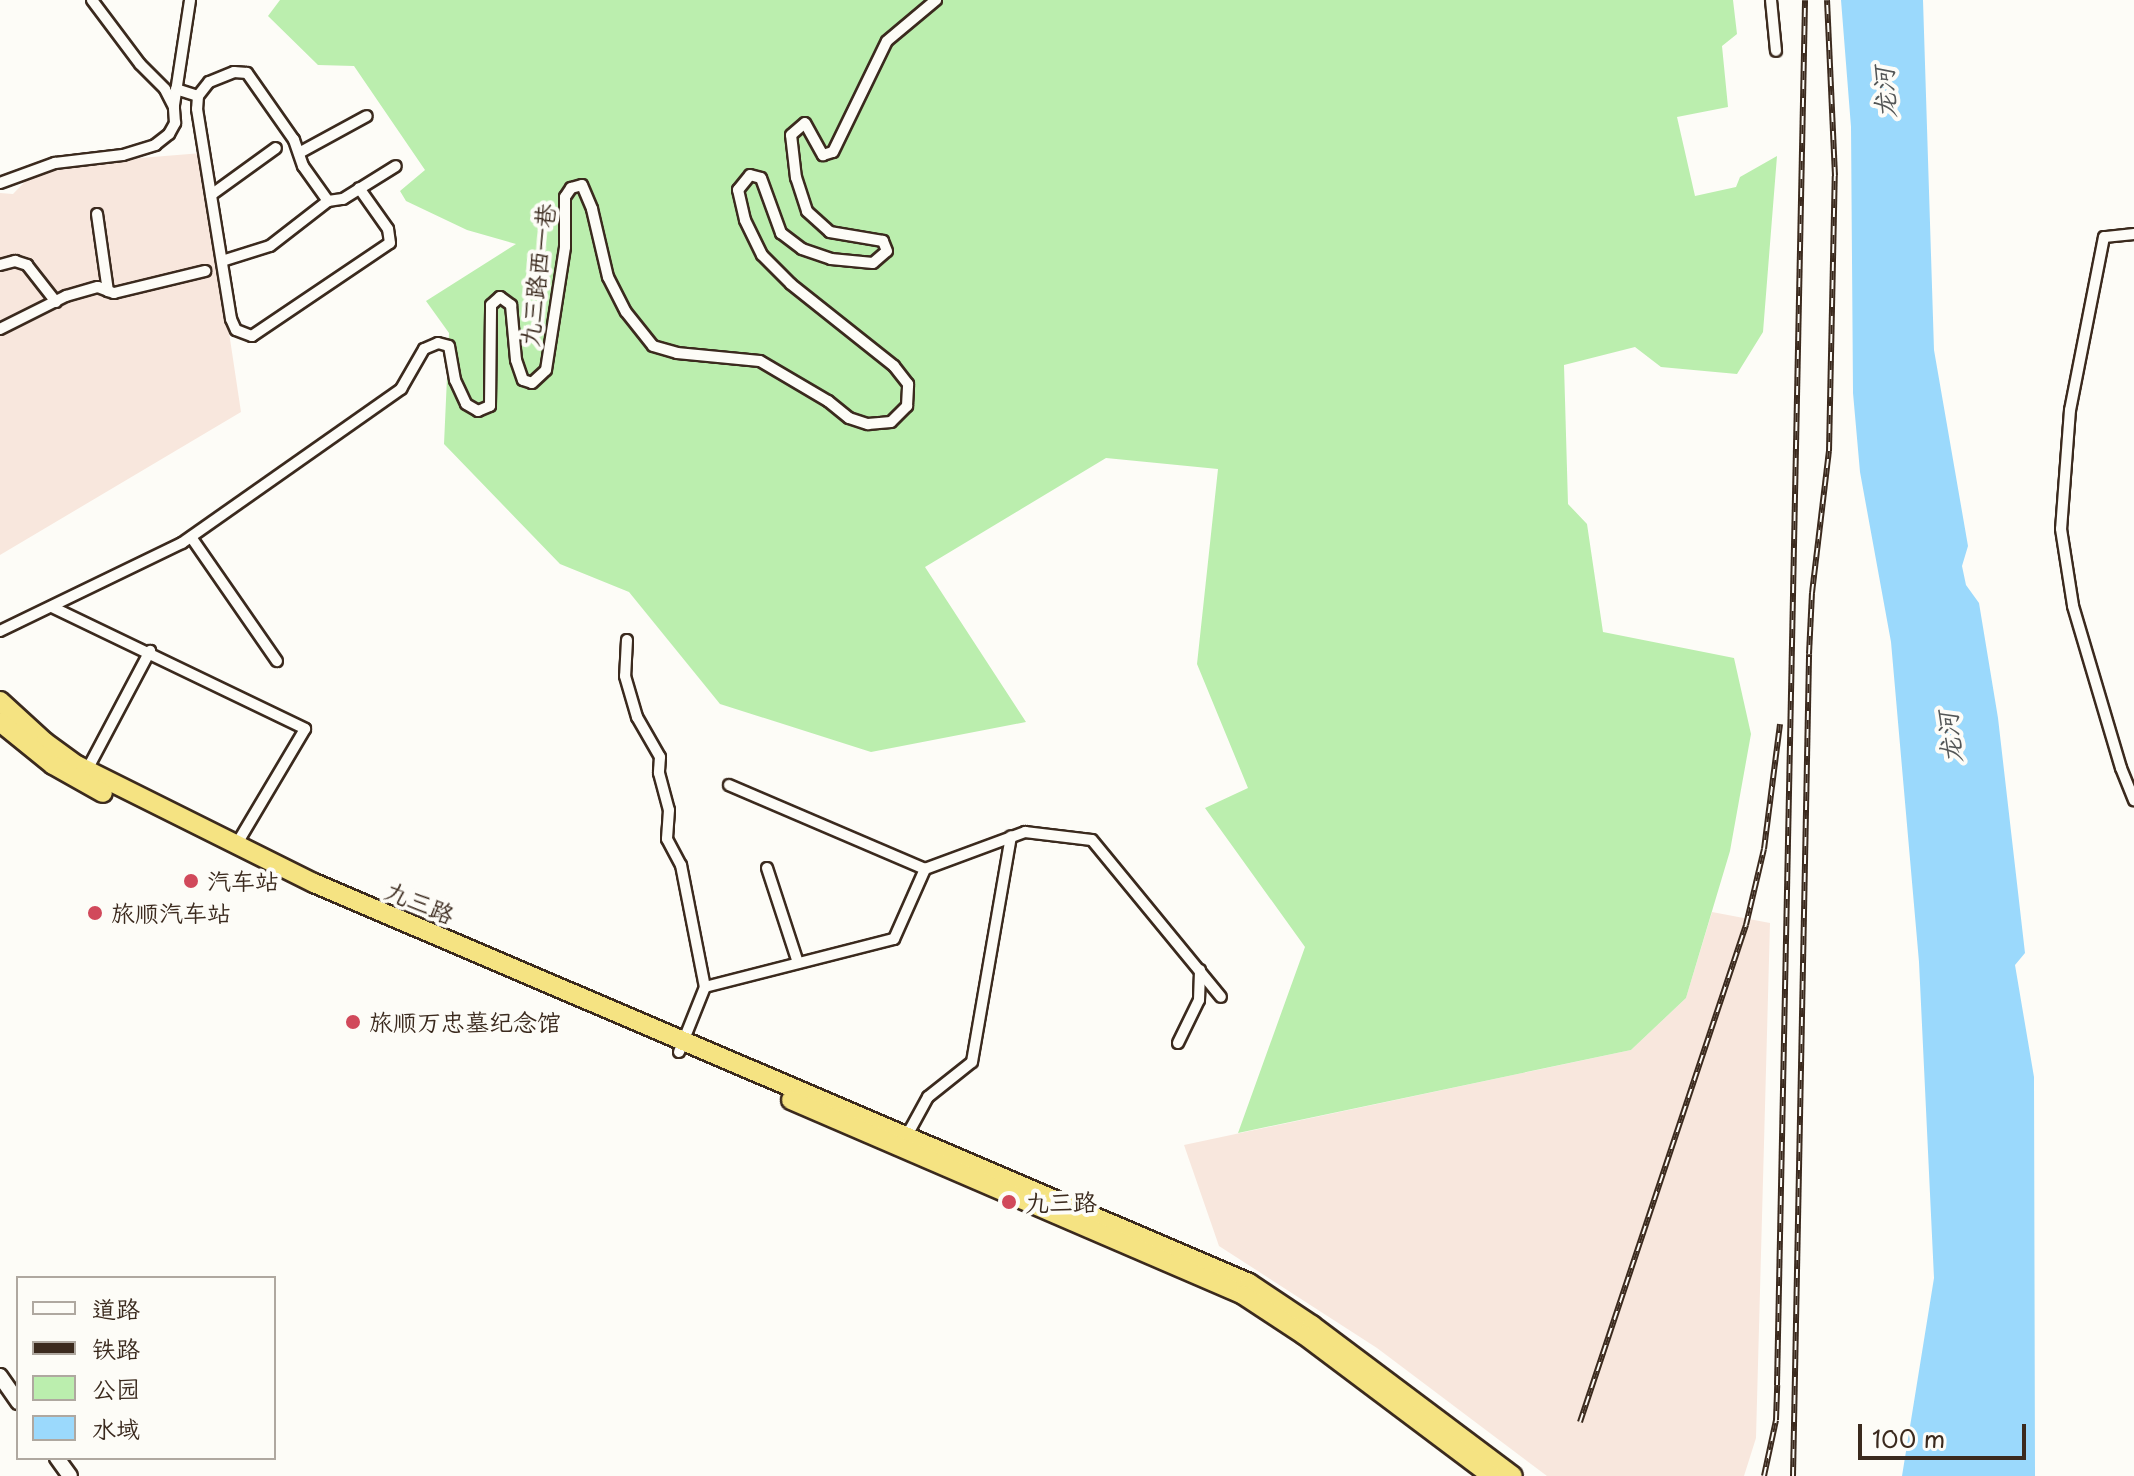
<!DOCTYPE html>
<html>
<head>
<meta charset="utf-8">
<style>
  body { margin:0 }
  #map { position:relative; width:2134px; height:1476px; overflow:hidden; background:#fdfcf7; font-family:"Playpen Sans","LXGW WenKai TC",sans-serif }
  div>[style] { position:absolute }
  .built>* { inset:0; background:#f8e7dd }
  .green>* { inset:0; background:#bbeeae }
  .water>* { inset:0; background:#9bd9fc }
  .roads { filter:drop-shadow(2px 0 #3b2a1e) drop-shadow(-2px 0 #3b2a1e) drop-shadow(0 2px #3b2a1e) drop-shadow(0 -2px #3b2a1e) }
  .minor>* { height:10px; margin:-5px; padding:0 5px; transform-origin:5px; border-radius:5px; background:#fdfcf7 }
  .secondary>* { height:14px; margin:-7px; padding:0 7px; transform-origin:7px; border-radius:7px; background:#fdfcf7 }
  .trunk>* { height:18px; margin:-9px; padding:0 9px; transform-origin:9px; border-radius:9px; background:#f5e382 }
  .rail>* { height:6px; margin-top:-3px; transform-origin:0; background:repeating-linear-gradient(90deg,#fdfcf7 0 9px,#3b2a1e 0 18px); box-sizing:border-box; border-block:2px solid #3b2a1e }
  .dots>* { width:22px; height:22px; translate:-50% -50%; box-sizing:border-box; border:4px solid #fdfcf7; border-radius:50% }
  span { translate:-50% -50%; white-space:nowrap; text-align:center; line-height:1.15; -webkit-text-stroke:8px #fdfcf7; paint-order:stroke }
  .street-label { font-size:24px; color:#3b2a1e }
  .poi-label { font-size:24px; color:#3b2a1e }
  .left { translate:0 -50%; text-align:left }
  .water-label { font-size:26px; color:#535656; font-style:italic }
  .legend { position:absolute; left:16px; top:1276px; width:260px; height:184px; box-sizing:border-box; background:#fdfcf7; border:2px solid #afa8a0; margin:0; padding:10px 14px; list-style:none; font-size:24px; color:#3b2a1e }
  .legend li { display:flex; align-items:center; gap:16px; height:40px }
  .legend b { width:40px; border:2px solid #afa8a0 }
  .scale { position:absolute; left:1858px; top:1424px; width:168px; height:36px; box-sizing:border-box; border:4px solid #3b2a1e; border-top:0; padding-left:10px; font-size:24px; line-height:28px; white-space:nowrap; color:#3b2a1e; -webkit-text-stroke:6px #fdfcf7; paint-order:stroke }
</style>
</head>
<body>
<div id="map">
  <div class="built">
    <div style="clip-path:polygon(202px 153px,241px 412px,0 555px,0 193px,13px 194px,40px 166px)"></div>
    <div style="clip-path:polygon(1712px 912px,1770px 923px,1756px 1438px,1744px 1476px,1547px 1476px,1377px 1348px,1219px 1246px,1184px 1145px,1631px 1050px,1686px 998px)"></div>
  </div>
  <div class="green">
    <div style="clip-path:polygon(280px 0,1733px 0,1737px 34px,1722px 46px,1728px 107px,1677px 117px,1695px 196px,1736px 187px,1740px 177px,1777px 156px,1763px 332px,1737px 374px,1661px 367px,1635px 347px,1564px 365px,1568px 504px,1587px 524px,1603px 632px,1734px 658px,1751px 734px,1730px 851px,1686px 998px,1631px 1050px,1238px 1133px,1305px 947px,1205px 808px,1248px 788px,1197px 664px,1218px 469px,1106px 458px,925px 567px,1026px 722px,871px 752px,720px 704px,629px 592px,560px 564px,444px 444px,449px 333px,426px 301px,516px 244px,467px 230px,406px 201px,400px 191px,425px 170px,354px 66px,318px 65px,268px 16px)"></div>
  </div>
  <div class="water">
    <div style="clip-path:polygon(1841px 0,1923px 0,1934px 350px,1968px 546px,1962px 566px,1966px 585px,1979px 603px,1998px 718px,2025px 953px,2015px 965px,2034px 1077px,2035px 1476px,1902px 1476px,1934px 1278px,1919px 962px,1891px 642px,1860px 472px,1853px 393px,1851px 127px)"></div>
  </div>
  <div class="roads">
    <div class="minor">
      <div style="left:1771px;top:0;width:51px;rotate:84.4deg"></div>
      <div style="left:176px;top:89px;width:23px;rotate:18deg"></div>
      <div style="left:174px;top:105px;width:106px;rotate:-81.3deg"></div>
      <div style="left:299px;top:153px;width:77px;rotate:-28.6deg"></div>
      <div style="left:0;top:183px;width:59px;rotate:-20deg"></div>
      <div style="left:55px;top:163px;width:68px;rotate:-6.7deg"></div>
      <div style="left:123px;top:155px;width:34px;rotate:-17deg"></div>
      <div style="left:155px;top:145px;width:18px;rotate:-38deg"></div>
      <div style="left:169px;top:134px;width:13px;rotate:-61deg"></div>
      <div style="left:175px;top:123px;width:16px;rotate:-94deg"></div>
      <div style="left:174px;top:107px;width:20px;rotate:-117deg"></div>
      <div style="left:165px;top:89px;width:35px;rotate:-135deg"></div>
      <div style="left:140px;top:64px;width:80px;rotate:-126.9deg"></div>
      <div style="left:211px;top:195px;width:80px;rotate:-35.9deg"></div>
      <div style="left:328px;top:201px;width:43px;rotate:-125.5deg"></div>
      <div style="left:303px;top:166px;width:28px;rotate:-109deg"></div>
      <div style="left:294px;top:140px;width:82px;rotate:-125deg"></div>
      <div style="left:247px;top:73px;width:13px;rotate:-176deg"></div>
      <div style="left:234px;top:72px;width:27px;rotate:158deg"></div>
      <div style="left:209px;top:82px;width:18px;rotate:128deg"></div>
      <div style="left:198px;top:96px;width:13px;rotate:94deg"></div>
      <div style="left:197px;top:109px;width:213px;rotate:80.8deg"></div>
      <div style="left:231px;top:319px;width:12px;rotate:66deg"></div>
      <div style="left:236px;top:330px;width:17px;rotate:21deg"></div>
      <div style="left:252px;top:336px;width:166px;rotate:-34deg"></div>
      <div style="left:390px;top:243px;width:14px;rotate:-98deg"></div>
      <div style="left:388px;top:229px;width:50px;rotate:-125.3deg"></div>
      <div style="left:97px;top:214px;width:78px;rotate:81.9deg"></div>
      <div style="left:2134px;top:234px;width:30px;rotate:174deg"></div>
      <div style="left:2104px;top:237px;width:176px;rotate:101.1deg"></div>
      <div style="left:2070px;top:410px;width:119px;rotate:94.3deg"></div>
      <div style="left:2061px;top:529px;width:78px;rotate:81.1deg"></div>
      <div style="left:2073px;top:606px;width:169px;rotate:73.5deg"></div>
      <div style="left:2121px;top:768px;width:35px;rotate:68deg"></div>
      <div style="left:222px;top:261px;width:50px;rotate:-17.4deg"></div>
      <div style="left:270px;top:246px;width:73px;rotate:-37.8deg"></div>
      <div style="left:328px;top:201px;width:15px;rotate:-8deg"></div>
      <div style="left:343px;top:199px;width:62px;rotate:-31.9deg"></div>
      <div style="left:0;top:265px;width:16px;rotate:-15deg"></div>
      <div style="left:15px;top:261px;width:13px;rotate:18deg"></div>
      <div style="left:27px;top:265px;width:47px;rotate:51.9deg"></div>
      <div style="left:0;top:329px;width:74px;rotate:-26.6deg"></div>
      <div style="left:66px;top:296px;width:33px;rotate:-16deg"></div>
      <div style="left:98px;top:287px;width:17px;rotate:21deg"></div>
      <div style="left:114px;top:293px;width:94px;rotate:-13.6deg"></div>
      <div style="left:191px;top:537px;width:151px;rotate:55.3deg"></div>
      <div style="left:52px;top:607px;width:281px;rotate:25.7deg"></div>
      <div style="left:305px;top:729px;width:135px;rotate:120.7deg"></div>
      <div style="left:0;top:631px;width:202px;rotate:-25.8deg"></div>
      <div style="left:182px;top:543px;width:268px;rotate:-35.1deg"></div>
      <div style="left:401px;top:389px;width:46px;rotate:-60.1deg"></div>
      <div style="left:424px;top:349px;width:15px;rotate:-23deg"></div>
      <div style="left:438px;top:343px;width:11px;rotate:15deg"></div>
      <div style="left:449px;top:346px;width:35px;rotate:80deg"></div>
      <div style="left:455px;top:380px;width:26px;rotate:65deg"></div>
      <div style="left:466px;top:404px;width:14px;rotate:30deg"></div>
      <div style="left:478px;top:411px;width:13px;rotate:-23deg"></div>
      <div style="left:490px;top:406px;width:101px;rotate:-89.4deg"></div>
      <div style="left:491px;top:305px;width:12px;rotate:-42deg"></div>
      <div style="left:500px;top:297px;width:14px;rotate:36deg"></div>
      <div style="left:511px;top:305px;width:55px;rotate:84.8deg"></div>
      <div style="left:516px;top:360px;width:21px;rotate:71deg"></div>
      <div style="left:523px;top:380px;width:9px;rotate:18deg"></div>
      <div style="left:532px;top:383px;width:19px;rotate:-43deg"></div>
      <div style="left:546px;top:370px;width:124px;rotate:-81.2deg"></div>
      <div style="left:565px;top:247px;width:50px;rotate:-90deg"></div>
      <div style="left:565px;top:197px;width:11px;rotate:-56deg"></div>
      <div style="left:571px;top:188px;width:11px;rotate:-15deg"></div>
      <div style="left:582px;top:185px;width:26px;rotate:67deg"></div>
      <div style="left:592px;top:209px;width:70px;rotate:76.8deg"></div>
      <div style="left:608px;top:277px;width:39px;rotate:63deg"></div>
      <div style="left:626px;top:312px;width:43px;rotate:51.5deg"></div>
      <div style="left:653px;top:346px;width:25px;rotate:16deg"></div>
      <div style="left:677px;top:353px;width:83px;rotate:5.5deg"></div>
      <div style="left:760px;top:361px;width:79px;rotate:30.5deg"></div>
      <div style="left:828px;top:401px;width:27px;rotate:39deg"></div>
      <div style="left:849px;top:418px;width:20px;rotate:18deg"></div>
      <div style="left:868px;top:424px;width:23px;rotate:-5deg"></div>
      <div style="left:891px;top:422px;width:23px;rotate:-45deg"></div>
      <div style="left:907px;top:406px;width:22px;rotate:-87deg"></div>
      <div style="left:908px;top:384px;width:23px;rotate:-128deg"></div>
      <div style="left:894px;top:366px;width:132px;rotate:-141.5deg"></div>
      <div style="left:791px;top:284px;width:41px;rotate:-135deg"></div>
      <div style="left:762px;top:255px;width:39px;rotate:-116deg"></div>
      <div style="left:745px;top:220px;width:31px;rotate:-103deg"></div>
      <div style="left:738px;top:190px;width:19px;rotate:-51deg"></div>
      <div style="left:750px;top:175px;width:11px;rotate:15deg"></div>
      <div style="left:761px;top:178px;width:59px;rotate:70deg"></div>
      <div style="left:781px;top:233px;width:26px;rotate:37deg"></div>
      <div style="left:802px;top:249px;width:31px;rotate:19deg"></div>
      <div style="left:831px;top:259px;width:42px;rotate:5.4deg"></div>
      <div style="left:873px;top:263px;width:18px;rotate:-41deg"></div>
      <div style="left:887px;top:251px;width:11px;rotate:-112deg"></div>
      <div style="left:883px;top:241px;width:54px;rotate:-170.4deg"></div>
      <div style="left:830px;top:232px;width:31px;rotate:-138deg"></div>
      <div style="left:807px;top:211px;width:35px;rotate:-108deg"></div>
      <div style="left:796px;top:178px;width:43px;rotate:-96.6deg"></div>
      <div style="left:791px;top:135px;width:18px;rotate:-41deg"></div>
      <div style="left:805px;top:123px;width:37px;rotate:61deg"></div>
      <div style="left:823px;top:155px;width:10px;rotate:-17deg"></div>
      <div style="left:833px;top:152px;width:123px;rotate:-64.1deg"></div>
      <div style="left:887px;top:41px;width:64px;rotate:-39.9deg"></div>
      <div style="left:627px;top:640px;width:36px;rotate:93deg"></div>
      <div style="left:625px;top:676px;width:43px;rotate:73.7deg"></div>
      <div style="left:637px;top:717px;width:46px;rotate:60.1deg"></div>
      <div style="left:660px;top:757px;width:16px;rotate:94deg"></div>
      <div style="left:659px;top:773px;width:38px;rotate:75deg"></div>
      <div style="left:669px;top:810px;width:29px;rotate:94deg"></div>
      <div style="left:667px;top:839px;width:30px;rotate:62deg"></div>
      <div style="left:681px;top:865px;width:124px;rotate:78.9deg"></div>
      <div style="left:705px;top:987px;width:70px;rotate:111.8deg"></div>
      <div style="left:87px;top:770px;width:135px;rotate:-62.1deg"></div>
      <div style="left:729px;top:785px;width:213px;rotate:23.2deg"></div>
      <div style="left:767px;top:868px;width:100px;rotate:71.9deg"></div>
      <div style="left:705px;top:987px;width:195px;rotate:-14.3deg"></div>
      <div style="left:894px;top:939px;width:77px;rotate:-66.1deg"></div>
      <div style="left:925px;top:869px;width:107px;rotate:-20.3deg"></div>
      <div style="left:1025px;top:832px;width:67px;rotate:6.8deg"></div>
      <div style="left:1092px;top:840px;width:203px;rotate:50.6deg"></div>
      <div style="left:1178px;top:1043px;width:48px;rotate:-64deg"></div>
      <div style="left:1199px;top:1000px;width:30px;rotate:-88deg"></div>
      <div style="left:905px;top:1139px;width:48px;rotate:-61.3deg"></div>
      <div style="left:928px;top:1097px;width:56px;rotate:-38.5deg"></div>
      <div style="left:972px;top:1062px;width:229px;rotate:-80.2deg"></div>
    </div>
    <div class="secondary">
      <div style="left:0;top:1376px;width:32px;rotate:55deg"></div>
      <div style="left:57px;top:1458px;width:22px;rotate:54deg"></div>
    </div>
    <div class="trunk">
      <div style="left:0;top:701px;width:61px;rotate:42.3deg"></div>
      <div style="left:45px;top:742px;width:39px;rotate:36deg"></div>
      <div style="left:77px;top:765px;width:265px;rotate:26.5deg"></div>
      <div style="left:314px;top:883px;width:1017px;rotate:23.16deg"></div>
      <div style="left:1249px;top:1283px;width:76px;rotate:33.7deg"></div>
      <div style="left:1312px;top:1325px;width:251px;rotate:36.9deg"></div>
      <div style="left:0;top:722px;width:68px;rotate:39.1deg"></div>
      <div style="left:53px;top:765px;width:57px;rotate:29.2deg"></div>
      <div style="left:791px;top:1100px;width:492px;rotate:23.3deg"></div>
      <div style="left:1243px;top:1295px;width:73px;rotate:33.3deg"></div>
      <div style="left:1304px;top:1335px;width:235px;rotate:36.9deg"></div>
    </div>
  </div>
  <div class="rail">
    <div style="left:1580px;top:1422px;width:524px;rotate:-71.53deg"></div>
    <div style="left:1746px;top:925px;width:78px;rotate:-76.7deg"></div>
    <div style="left:1764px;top:849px;width:126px;rotate:-82.7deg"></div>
    <div style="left:1764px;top:1476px;width:57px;rotate:-77.9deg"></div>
    <div style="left:1776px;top:1420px;width:35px;rotate:-88deg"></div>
    <div style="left:1777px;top:1385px;width:1385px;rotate:-88.84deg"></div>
    <div style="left:1793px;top:1476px;width:822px;rotate:-88.88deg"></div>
    <div style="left:1809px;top:654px;width:61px;rotate:-87.2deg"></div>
    <div style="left:1812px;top:593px;width:143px;rotate:-83.2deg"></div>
    <div style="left:1829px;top:451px;width:275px;rotate:-88.8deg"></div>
    <div style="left:1835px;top:176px;width:176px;rotate:-92.6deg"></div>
  </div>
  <div class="dots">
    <div style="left:191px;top:881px;background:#d1495b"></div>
    <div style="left:95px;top:913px;background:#d1495b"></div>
    <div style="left:353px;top:1022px;background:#d1495b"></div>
    <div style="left:1009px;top:1202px;background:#d1495b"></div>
  </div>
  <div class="street-label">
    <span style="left:537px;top:275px;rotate:-83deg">九三路西一巷</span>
    <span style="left:420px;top:902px;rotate:23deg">九三路</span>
  </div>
  <div class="poi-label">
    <span class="left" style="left:207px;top:881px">汽车站</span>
    <span class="left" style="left:111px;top:913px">旅顺汽车站</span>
    <span class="left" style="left:369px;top:1022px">旅顺万忠墓纪念馆</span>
    <span class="left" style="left:1025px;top:1202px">九三路</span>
  </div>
  <div class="water-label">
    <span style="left:1884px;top:93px;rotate:-93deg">龙河</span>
    <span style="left:1949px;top:738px;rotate:-96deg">龙河</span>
  </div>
  <ul class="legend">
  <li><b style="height:10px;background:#fdfcf7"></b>道路</li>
  <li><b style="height:10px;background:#3b2a1e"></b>铁路</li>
  <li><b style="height:22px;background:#bbeeae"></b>公园</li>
  <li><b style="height:22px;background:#9bd9fc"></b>水域</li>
  </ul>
  <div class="scale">100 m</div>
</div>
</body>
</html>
